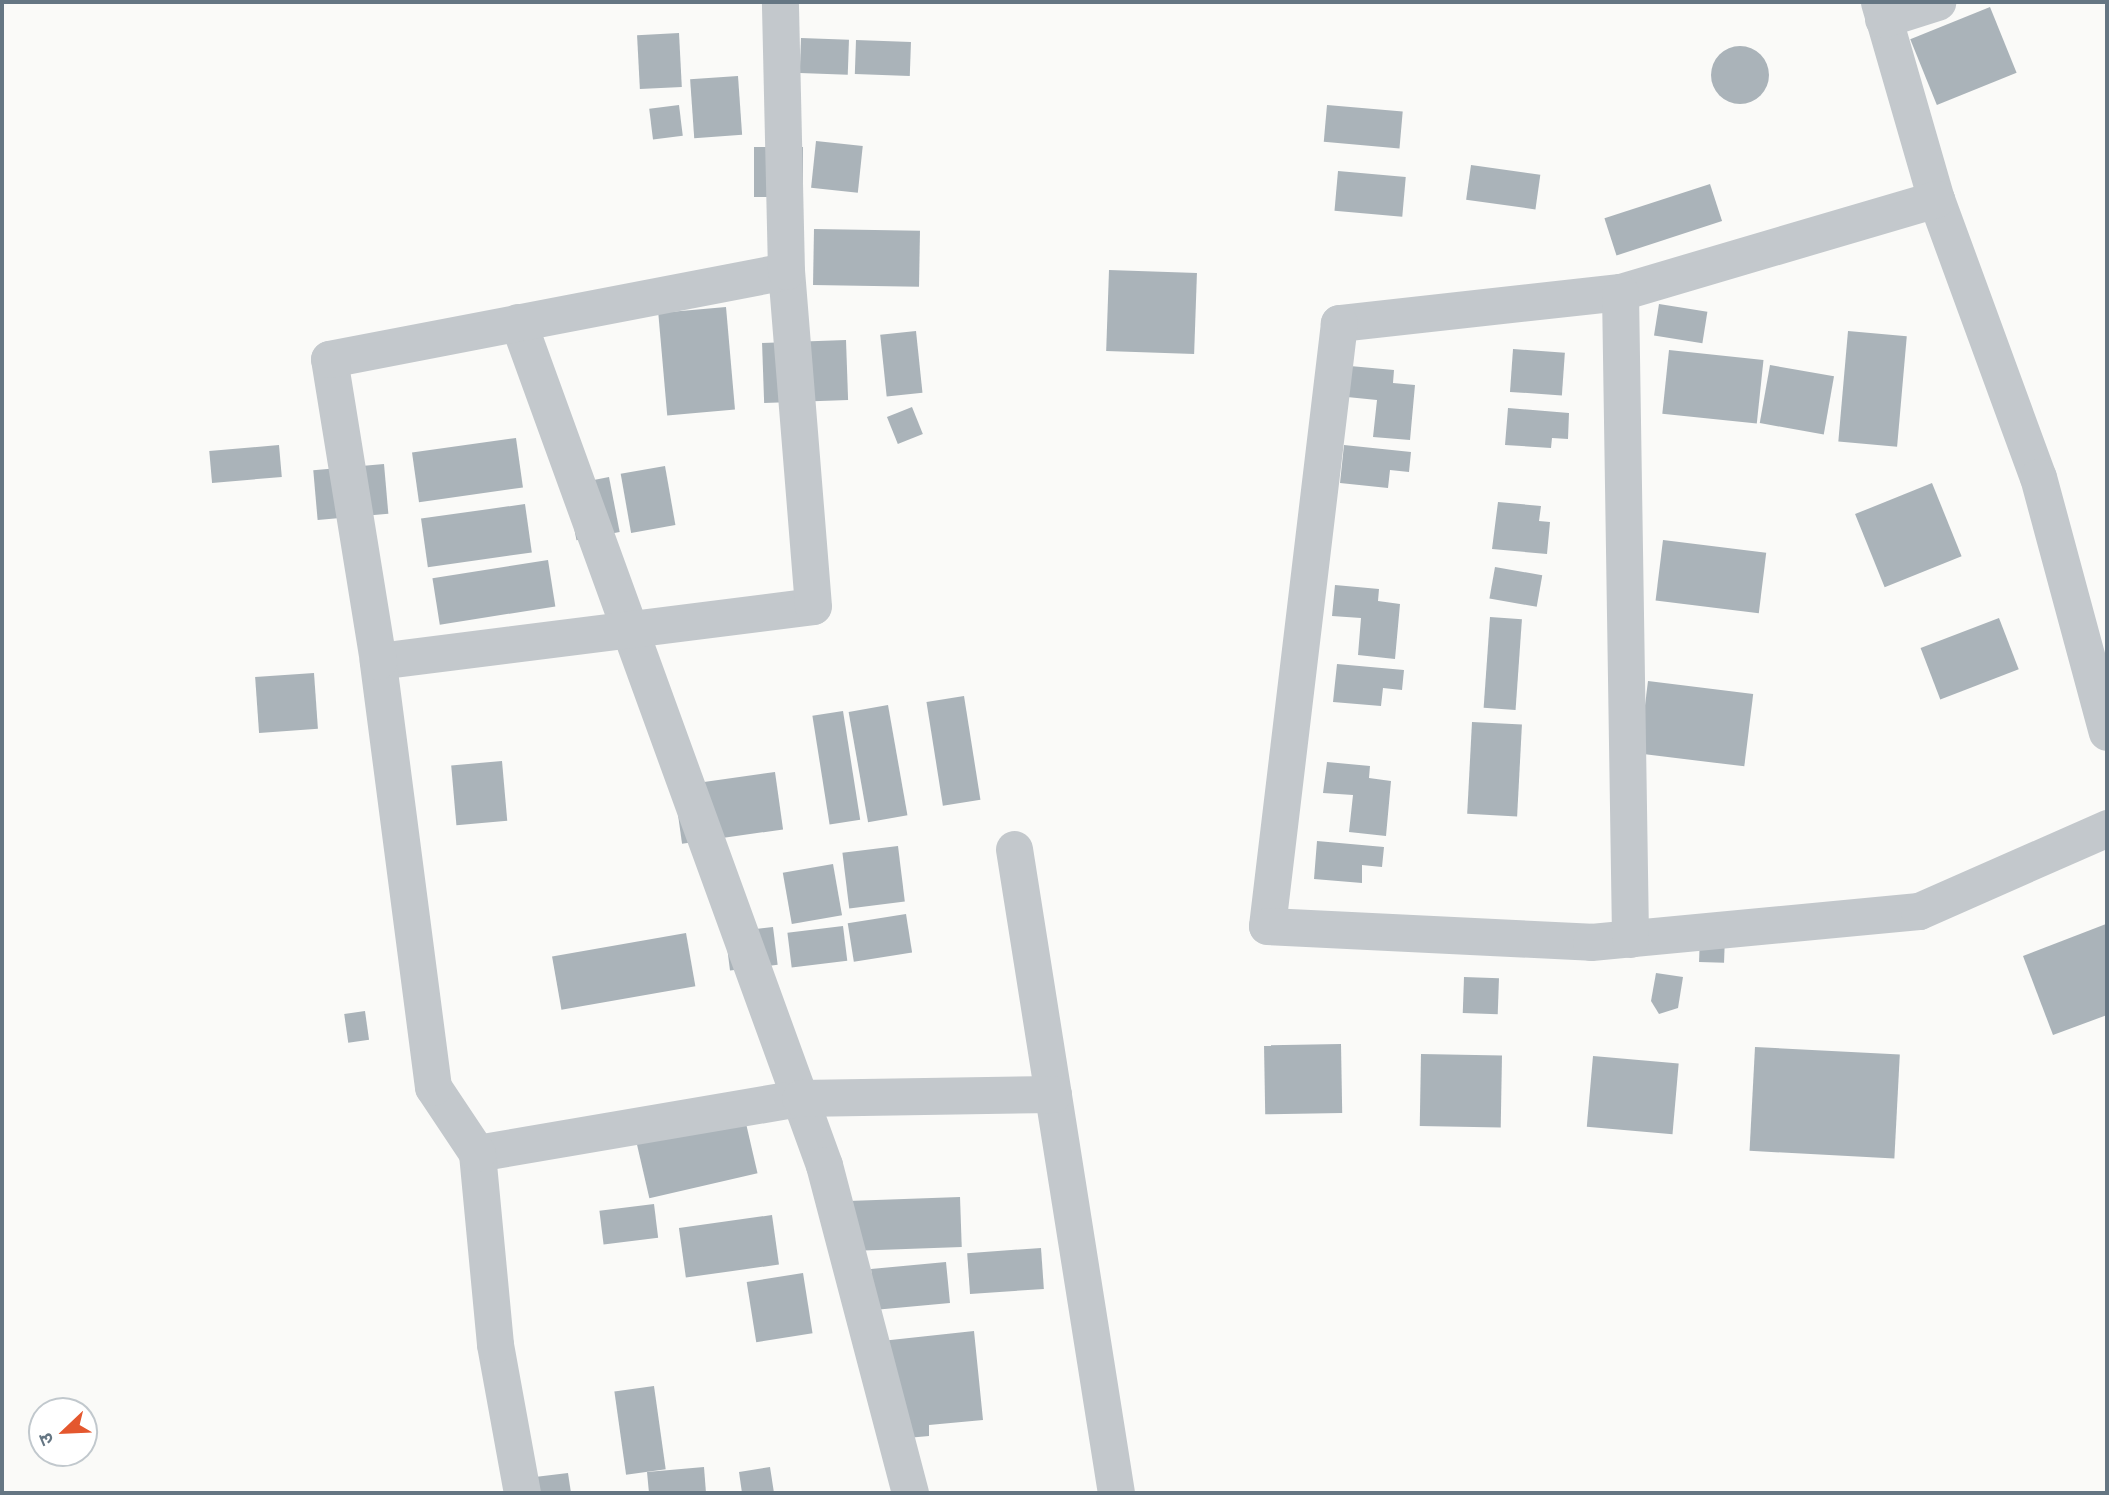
<!DOCTYPE html>
<html>
<head>
<meta charset="utf-8">
<style>
  body { margin:0 }
  #map { position:relative; width:2109px; height:1495px; overflow:hidden; background:#fafaf8; font-family:"Asap Condensed","Noto Sans Devanagari",sans-serif }
  div>[style] { position:absolute }
  .building>* { inset:0; background:#aab3b9; transform-origin:0 0 }
  .round { border-radius:50% }
  .street>* { height:37px; margin:-18.5px; padding:0 18.5px; transform-origin:18.5px; border-radius:18.5px; background:#c3c8cc }
  span { translate:-50% -50%; white-space:nowrap; text-align:center; line-height:1.15; -webkit-text-stroke:7px #fff; paint-order:stroke }
  .frame { position:absolute; inset:0; border:4px solid #657683; pointer-events:none }
  .north { position:absolute; left:28px; top:1397px; width:70px; height:70px; box-sizing:border-box; background:#fff; border:2px solid #c1c8cd; border-radius:50%; rotate:247deg; font-size:19px; font-weight:700; line-height:28px; text-align:center; color:#657683 }
  .north::after { content:''; display:block; margin:auto; width:24px; height:32px; background:#e4572e; clip-path:polygon(50% 0,100% 100%,50% 72%,0 100%) }
</style>
</head>
<body>
<div id="map">
  <div class="building">
    <div style="left:1990px;top:7px;width:71px;height:86px;rotate:68deg"></div>
    <div style="left:679px;top:33px;width:54px;height:42px;rotate:87deg"></div>
    <div style="left:801px;top:38px;width:48px;height:35px;rotate:2deg"></div>
    <div style="left:856px;top:40px;width:55px;height:34px;rotate:2deg"></div>
    <div class="round" style="left:1711px;top:46px;width:58px;height:58px"></div>
    <div style="left:738px;top:76px;width:59px;height:48px;rotate:86deg"></div>
    <div style="left:679px;top:105px;width:31px;height:30px;rotate:83deg"></div>
    <div style="left:1327px;top:105px;width:76px;height:37px;rotate:5deg"></div>
    <div style="left:816px;top:141px;width:47px;height:47px;rotate:6deg"></div>
    <div style="left:754px;top:147px;width:49px;height:50px"></div>
    <div style="left:1471px;top:165px;width:70px;height:35px;rotate:8deg"></div>
    <div style="left:1338px;top:171px;width:68px;height:40px;rotate:5deg"></div>
    <div style="left:1710px;top:184px;width:39px;height:111px;rotate:72deg"></div>
    <div style="left:814px;top:229px;width:106px;height:56px;rotate:1deg"></div>
    <div style="left:1109px;top:270px;width:88px;height:81px;rotate:2deg"></div>
    <div style="left:1659px;top:304px;width:49px;height:32px;rotate:9deg"></div>
    <div style="left:726px;top:307px;width:103px;height:68px;rotate:85deg"></div>
    <div style="left:916px;top:331px;width:62px;height:36px;rotate:84deg"></div>
    <div style="left:1848px;top:331px;width:59px;height:111px;rotate:5deg"></div>
    <div style="left:846px;top:340px;width:60px;height:84px;rotate:88deg"></div>
    <div style="left:1513px;top:349px;width:52px;height:43px;rotate:4deg"></div>
    <div style="left:1669px;top:350px;width:95px;height:64px;rotate:6deg"></div>
    <div style="left:1770px;top:365px;width:65px;height:59px;rotate:10deg"></div>
    <div style="clip-path:polygon(1350px 366px,1394px 370px,1393px 383px,1415px 385px,1410px 440px,1373px 437px,1377px 400px,1347px 397px)"></div>
    <div style="left:912px;top:407px;width:29px;height:27px;rotate:68deg"></div>
    <div style="clip-path:polygon(1508px 408px,1569px 413px,1568px 439px,1552px 438px,1551px 448px,1505px 445px)"></div>
    <div style="left:516px;top:438px;width:50px;height:105px;rotate:82deg"></div>
    <div style="left:279px;top:445px;width:32px;height:70px;rotate:85deg"></div>
    <div style="clip-path:polygon(1344px 445px,1411px 452px,1409px 472px,1390px 470px,1388px 488px,1340px 483px)"></div>
    <div style="left:384px;top:464px;width:50px;height:71px;rotate:85deg"></div>
    <div style="left:665px;top:466px;width:60px;height:45px;rotate:80deg"></div>
    <div style="left:609px;top:477px;width:56px;height:44px;rotate:79deg"></div>
    <div style="left:1932px;top:483px;width:79px;height:83px;rotate:68deg"></div>
    <div style="clip-path:polygon(1498px 502px,1541px 506px,1539px 521px,1550px 522px,1547px 554px,1492px 549px)"></div>
    <div style="left:525px;top:504px;width:49px;height:105px;rotate:82deg"></div>
    <div style="left:1663px;top:540px;width:104px;height:61px;rotate:7deg"></div>
    <div style="left:548px;top:560px;width:47px;height:117px;rotate:81deg"></div>
    <div style="left:1495px;top:567px;width:48px;height:32px;rotate:10deg"></div>
    <div style="clip-path:polygon(1335px 585px,1379px 589px,1378px 601px,1400px 604px,1395px 659px,1358px 655px,1361px 618px,1332px 616px)"></div>
    <div style="left:1490px;top:617px;width:32px;height:91px;rotate:4deg"></div>
    <div style="left:1999px;top:618px;width:55px;height:84px;rotate:69deg"></div>
    <div style="clip-path:polygon(1337px 664px,1404px 670px,1402px 690px,1383px 688px,1381px 706px,1333px 702px)"></div>
    <div style="left:314px;top:673px;width:56px;height:59px;rotate:86deg"></div>
    <div style="left:1648px;top:681px;width:106px;height:73px;rotate:7deg"></div>
    <div style="left:964px;top:696px;width:105px;height:38px;rotate:81deg"></div>
    <div style="left:888px;top:705px;width:112px;height:40px;rotate:80deg"></div>
    <div style="left:843px;top:711px;width:110px;height:31px;rotate:81deg"></div>
    <div style="left:1472px;top:722px;width:50px;height:92px;rotate:3deg"></div>
    <div style="left:502px;top:761px;width:60px;height:51px;rotate:85deg"></div>
    <div style="clip-path:polygon(1327px 762px,1370px 766px,1369px 778px,1391px 781px,1386px 836px,1349px 832px,1353px 795px,1323px 793px)"></div>
    <div style="left:775px;top:772px;width:58px;height:102px;rotate:82deg"></div>
    <div style="clip-path:polygon(1317px 841px,1384px 847px,1382px 867px,1362px 865px,1362px 883px,1314px 879px)"></div>
    <div style="left:898px;top:846px;width:56px;height:56px;rotate:83deg"></div>
    <div style="left:833px;top:864px;width:52px;height:51px;rotate:80deg"></div>
    <div style="left:906px;top:914px;width:39px;height:59px;rotate:81deg"></div>
    <div style="clip-path:polygon(2106px 924px,2107px 1015px,2053px 1035px,2023px 956px)"></div>
    <div style="left:843px;top:926px;width:35px;height:56px;rotate:83deg"></div>
    <div style="left:773px;top:927px;width:38px;height:48px;rotate:83deg"></div>
    <div style="left:686px;top:933px;width:54px;height:136px;rotate:80deg"></div>
    <div style="left:1700px;top:935px;width:25px;height:27px;rotate:2deg"></div>
    <div style="clip-path:polygon(1656px 973px,1683px 977px,1678px 1008px,1659px 1014px,1651px 1001px)"></div>
    <div style="left:1464px;top:977px;width:35px;height:36px;rotate:2deg"></div>
    <div style="left:365px;top:1011px;width:29px;height:21px;rotate:82deg"></div>
    <div style="left:1341px;top:1044px;width:69px;height:77px;rotate:89deg"></div>
    <div style="left:1755px;top:1047px;width:145px;height:104px;rotate:3deg"></div>
    <div style="left:1421px;top:1054px;width:81px;height:72px;rotate:1deg"></div>
    <div style="left:1593px;top:1056px;width:86px;height:71px;rotate:5deg"></div>
    <div style="left:742px;top:1106px;width:69px;height:111px;rotate:77deg"></div>
    <div style="left:960px;top:1197px;width:50px;height:112px;rotate:88deg"></div>
    <div style="left:654px;top:1204px;width:34px;height:55px;rotate:83deg"></div>
    <div style="left:772px;top:1215px;width:50px;height:94px;rotate:82deg"></div>
    <div style="left:1041px;top:1248px;width:41px;height:74px;rotate:86deg"></div>
    <div style="clip-path:polygon(946px 1262px,950px 1303px,852px 1312px,873px 1285px,871px 1269px)"></div>
    <div style="left:803px;top:1273px;width:61px;height:57px;rotate:81deg"></div>
    <div style="clip-path:polygon(974px 1331px,983px 1420px,929px 1425px,929px 1436px,896px 1439px,872px 1342px)"></div>
    <div style="left:654px;top:1386px;width:84px;height:40px;rotate:82deg"></div>
    <div style="clip-path:polygon(704px 1467px,706px 1493px,649px 1493px,647px 1472px)"></div>
    <div style="clip-path:polygon(770px 1467px,774px 1493px,742px 1493px,739px 1472px)"></div>
    <div style="clip-path:polygon(568px 1473px,571px 1493px,512px 1493px,510px 1480px)"></div>
  </div>
  <div class="street">
    <div style="left:1879px;top:2px;width:205px;rotate:73.9deg"></div>
    <div style="left:1936px;top:199px;width:296px;rotate:69.9deg"></div>
    <div style="left:2038px;top:477px;width:264px;rotate:74.9deg"></div>
    <div style="left:1883px;top:19px;width:57px;rotate:-17.5deg"></div>
    <div style="left:1936px;top:199px;width:329px;rotate:163.6deg"></div>
    <div style="left:1620px;top:292px;width:283px;rotate:173.7deg"></div>
    <div style="left:1339px;top:323px;width:607px;rotate:96.81deg"></div>
    <div style="left:1267px;top:926px;width:324px;rotate:2.8deg"></div>
    <div style="left:1591px;top:942px;width:329px;rotate:-5.4deg"></div>
    <div style="left:1919px;top:911px;width:206px;rotate:-23.8deg"></div>
    <div style="left:1620px;top:292px;width:647px;rotate:89.11deg"></div>
    <div style="left:518px;top:322px;width:897px;rotate:70.05deg"></div>
    <div style="left:824px;top:1165px;width:339px;rotate:75.3deg"></div>
    <div style="left:378px;top:661px;width:438px;rotate:-7.2deg"></div>
    <div style="left:813px;top:606px;width:336px;rotate:-94.6deg"></div>
    <div style="left:1014px;top:849px;width:652px;rotate:81deg"></div>
    <div style="left:477px;top:1153px;width:328px;rotate:-9.7deg"></div>
    <div style="left:800px;top:1098px;width:253px;rotate:-0.9deg"></div>
    <div style="left:522px;top:1493px;width:151px;rotate:-100.3deg"></div>
    <div style="left:495px;top:1344px;width:192px;rotate:-95.4deg"></div>
    <div style="left:477px;top:1153px;width:79px;rotate:-123.7deg"></div>
    <div style="left:433px;top:1087px;width:430px;rotate:-97.4deg"></div>
    <div style="left:378px;top:661px;width:306px;rotate:-99.2deg"></div>
    <div style="left:329px;top:359px;width:465px;rotate:-10.9deg"></div>
    <div style="left:786px;top:271px;width:269px;rotate:-91.3deg"></div>
  </div>
  <div class="frame"></div>
  <div class="north">उ</div>
</div>
</body>
</html>
